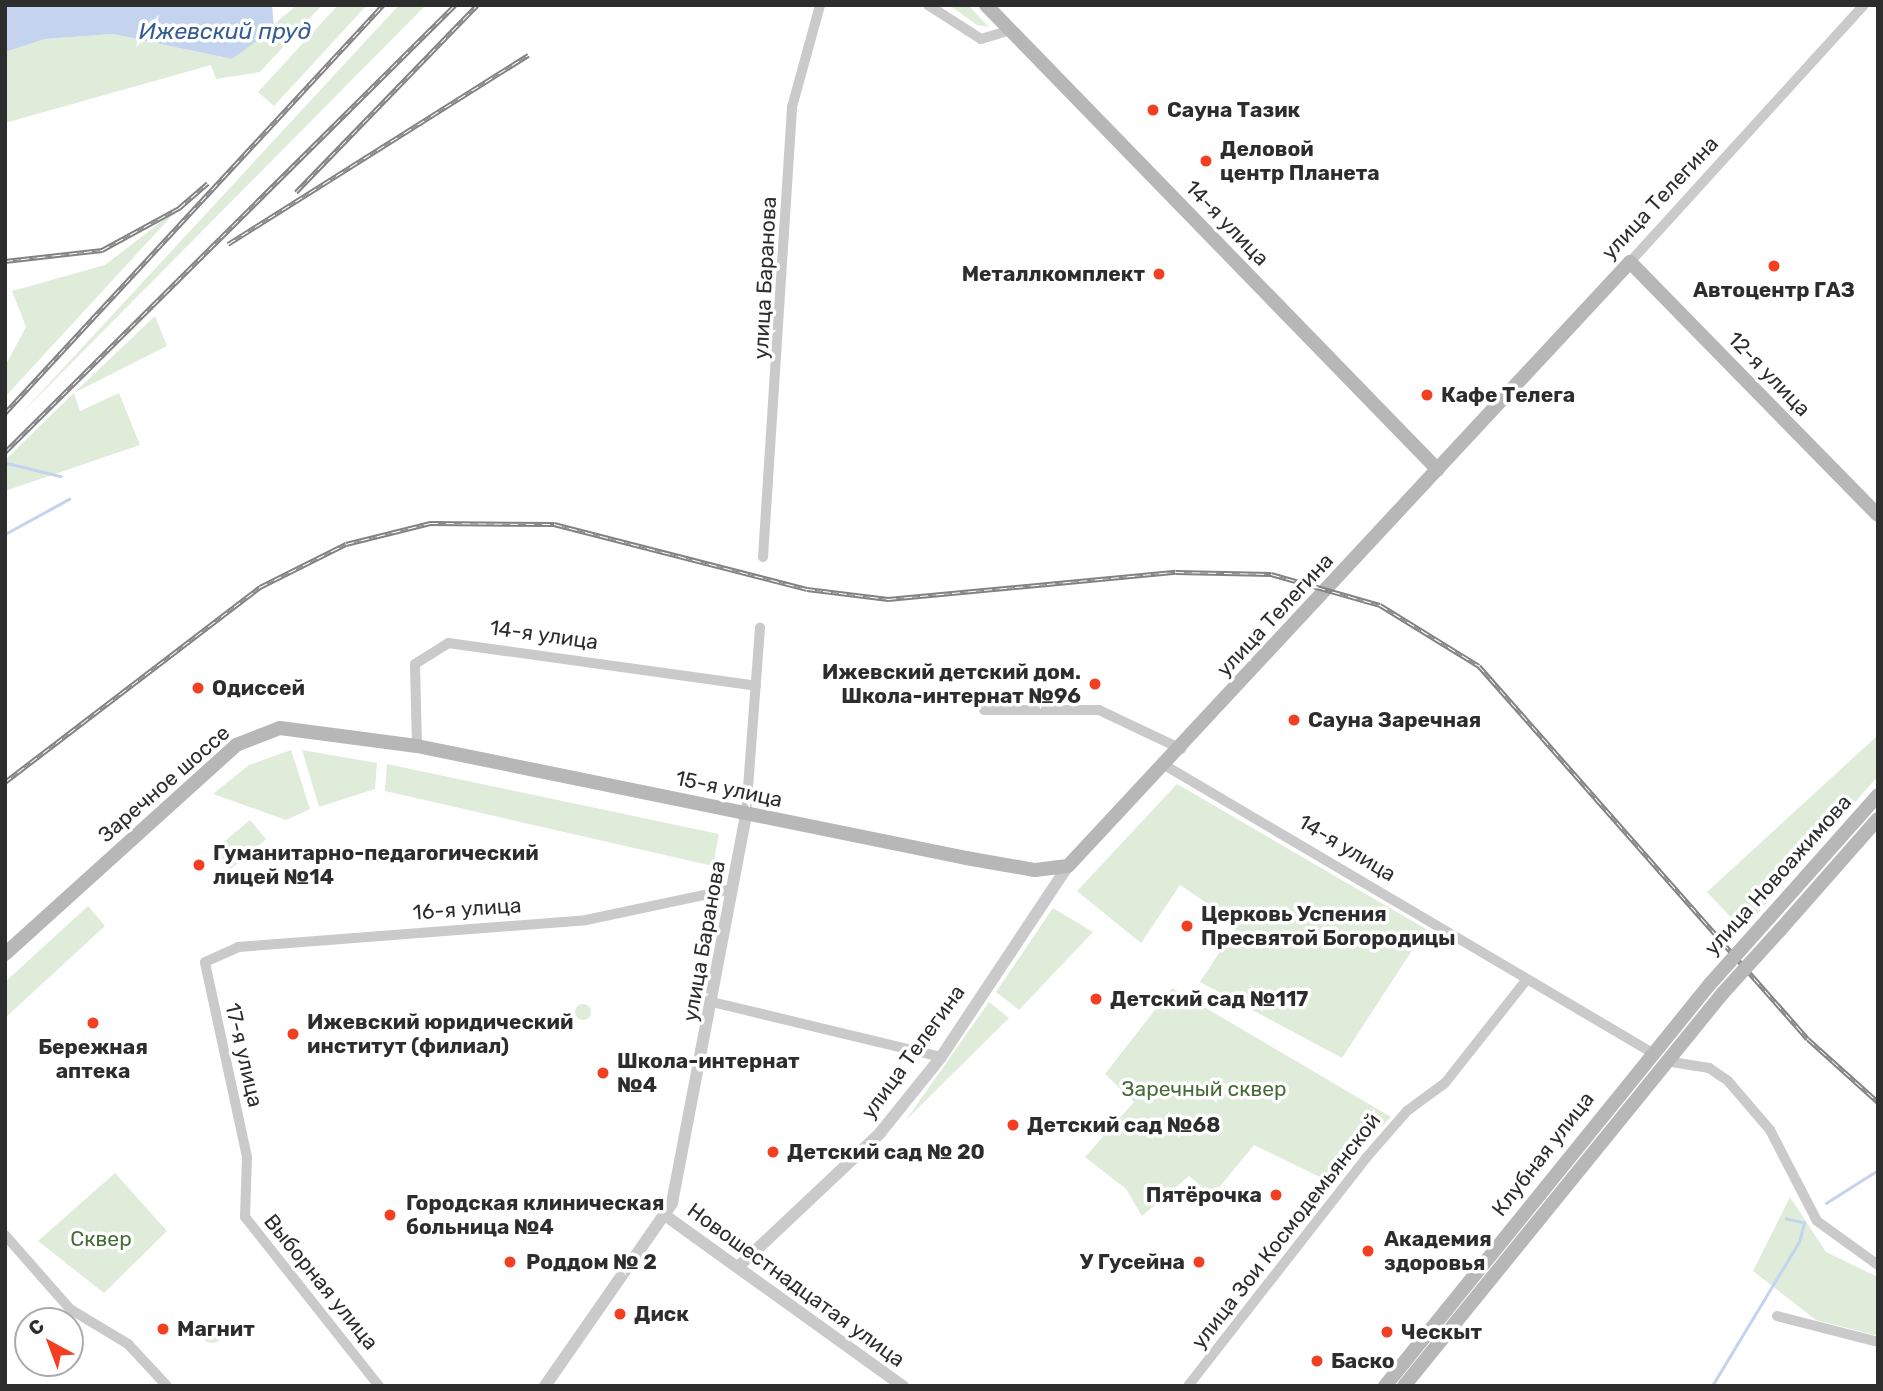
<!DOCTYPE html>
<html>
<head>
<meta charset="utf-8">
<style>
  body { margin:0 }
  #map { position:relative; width:1883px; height:1391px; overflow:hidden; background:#fff; font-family:Rubik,sans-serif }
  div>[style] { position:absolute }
  .green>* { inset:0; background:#dfecd9; transform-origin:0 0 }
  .round { border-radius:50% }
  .water>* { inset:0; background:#c4d4ee }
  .stream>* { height:2.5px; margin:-1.25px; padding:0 1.25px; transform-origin:1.25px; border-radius:1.25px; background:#c4d4ee }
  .minor>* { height:10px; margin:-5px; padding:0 5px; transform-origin:5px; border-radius:5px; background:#cacaca }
  .tertiary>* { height:12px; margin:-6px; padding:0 6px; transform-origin:6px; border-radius:6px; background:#cacaca }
  .secondary>* { height:14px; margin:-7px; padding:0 7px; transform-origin:7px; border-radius:7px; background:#b7b7b7 }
  .rail>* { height:5px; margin-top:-2.5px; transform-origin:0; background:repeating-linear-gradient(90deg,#fff 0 8px,#828282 0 16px); box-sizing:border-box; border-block:2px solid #828282 }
  .secondary-bridge>* { height:14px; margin:-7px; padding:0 7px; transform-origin:7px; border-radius:7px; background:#b7b7b7 }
  .dots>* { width:19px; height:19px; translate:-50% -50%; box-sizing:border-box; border:4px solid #fff; border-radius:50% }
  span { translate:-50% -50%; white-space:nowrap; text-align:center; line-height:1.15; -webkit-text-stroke:7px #fff; paint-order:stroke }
  .poi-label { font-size:21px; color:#2d2d2d; font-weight:700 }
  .left { translate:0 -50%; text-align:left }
  .right { translate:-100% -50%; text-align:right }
  .street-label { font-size:21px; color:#2d2d2d }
  .park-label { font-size:21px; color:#456c37 }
  .water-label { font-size:23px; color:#355b95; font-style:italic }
  .frame { position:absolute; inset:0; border:7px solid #2d2d2d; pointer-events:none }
  .north { position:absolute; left:14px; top:1307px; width:70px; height:70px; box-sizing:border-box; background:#fff; border:2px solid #ababab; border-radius:50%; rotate:319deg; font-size:19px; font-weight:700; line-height:28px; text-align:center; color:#2d2d2d }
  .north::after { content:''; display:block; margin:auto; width:24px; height:32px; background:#f23f21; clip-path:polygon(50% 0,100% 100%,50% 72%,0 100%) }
</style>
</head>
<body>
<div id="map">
  <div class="green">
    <div style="clip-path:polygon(297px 5px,322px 5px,260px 72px,216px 79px,211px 65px,5px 123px,5px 52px,45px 39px,113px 34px,232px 59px)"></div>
    <div style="clip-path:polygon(338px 5px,367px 5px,274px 106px,258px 92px)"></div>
    <div style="clip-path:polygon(399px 5px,426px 5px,18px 417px)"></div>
    <div style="clip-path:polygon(949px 5px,968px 5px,989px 27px,977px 25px)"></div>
    <div style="clip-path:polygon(179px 208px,5px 397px,5px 366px,26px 327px,12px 291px,105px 265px)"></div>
    <div style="clip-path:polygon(155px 316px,167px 346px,74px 393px,80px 411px,119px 393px,140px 445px,5px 491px,5px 460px,74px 393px)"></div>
    <div style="clip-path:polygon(1878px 735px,1878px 776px,1743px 930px,1707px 892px)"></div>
    <div style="clip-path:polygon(291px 750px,310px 809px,286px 820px,213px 794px,249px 765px)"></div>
    <div style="clip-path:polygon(302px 750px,377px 763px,375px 789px,319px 807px)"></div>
    <div style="clip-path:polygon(387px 764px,719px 834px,713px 866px,385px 791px)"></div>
    <div style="clip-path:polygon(1177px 784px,1426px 929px,1342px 1058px,1200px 982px,1238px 924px,1180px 885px,1141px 943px,1077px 891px)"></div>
    <div style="left:250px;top:820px;width:25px;height:46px;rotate:50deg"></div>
    <div style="clip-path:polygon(88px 906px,105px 926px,5px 1018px,5px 982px)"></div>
    <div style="clip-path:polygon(1053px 908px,1093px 932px,1019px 1010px,996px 992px)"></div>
    <div style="clip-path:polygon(1172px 988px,1391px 1117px,1330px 1182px,1254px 1145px,1212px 1196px,1189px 1176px,1142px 1216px,1126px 1189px,1085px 1157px,1134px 1102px,1105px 1074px)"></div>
    <div style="clip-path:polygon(989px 1002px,1009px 1018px,906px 1120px)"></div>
    <div class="round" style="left:575px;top:1004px;width:16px;height:16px"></div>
    <div style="clip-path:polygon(115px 1173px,167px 1231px,104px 1293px,38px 1241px)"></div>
    <div style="clip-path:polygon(1790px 1197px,1826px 1252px,1878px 1277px,1878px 1336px,1816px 1320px,1753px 1271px)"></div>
    <div class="round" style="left:201px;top:1321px;width:22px;height:22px"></div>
  </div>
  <div class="water">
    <div style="clip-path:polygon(5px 5px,272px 5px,274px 28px,232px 59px,113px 34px,45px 39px,5px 52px)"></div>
  </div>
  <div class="stream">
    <div style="left:7px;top:463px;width:55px;rotate:13.8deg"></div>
    <div style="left:5px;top:534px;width:73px;rotate:-28.7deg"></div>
    <div style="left:1826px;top:1203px;width:62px;rotate:-32.4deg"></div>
    <div style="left:1712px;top:1386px;width:168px;rotate:-58.9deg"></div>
    <div style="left:1799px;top:1242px;width:20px;rotate:-75deg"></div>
    <div style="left:1804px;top:1223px;width:18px;rotate:-167deg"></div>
  </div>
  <div class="minor">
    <div style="left:928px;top:5px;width:63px;rotate:32.7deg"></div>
    <div style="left:981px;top:39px;width:31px;rotate:-17deg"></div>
    <div style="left:1630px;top:262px;width:348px;rotate:-47.7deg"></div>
    <div style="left:763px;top:557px;width:451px;rotate:-86.3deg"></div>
    <div style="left:792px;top:107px;width:106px;rotate:-74.6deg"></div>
    <div style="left:984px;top:710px;width:115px"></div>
    <div style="left:1099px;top:710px;width:91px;rotate:25.4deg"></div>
    <div style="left:417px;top:746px;width:82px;rotate:-91.4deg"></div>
    <div style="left:415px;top:664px;width:39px;rotate:-32deg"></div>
    <div style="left:448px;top:643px;width:311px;rotate:7.9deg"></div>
    <div style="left:1166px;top:766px;width:563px;rotate:30.53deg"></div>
    <div style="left:746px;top:814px;width:187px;rotate:-85.7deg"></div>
    <div style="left:712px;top:1002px;width:236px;rotate:13.5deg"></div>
    <div style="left:1665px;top:1061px;width:45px;rotate:9deg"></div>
    <div style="left:1709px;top:1068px;width:23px;rotate:34deg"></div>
    <div style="left:1728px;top:1081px;width:65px;rotate:49.4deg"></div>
    <div style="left:1770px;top:1130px;width:102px;rotate:62.7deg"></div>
    <div style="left:1817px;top:1221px;width:75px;rotate:35.8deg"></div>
    <div style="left:5px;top:1235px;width:98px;rotate:48.7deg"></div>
    <div style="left:70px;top:1309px;width:68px;rotate:31.1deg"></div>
    <div style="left:128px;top:1344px;width:57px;rotate:47.1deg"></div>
    <div style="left:1777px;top:1316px;width:104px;rotate:14.4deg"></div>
    <div style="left:379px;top:1386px;width:216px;rotate:-128.4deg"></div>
    <div style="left:245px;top:1217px;width:60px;rotate:-88.1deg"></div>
    <div style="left:247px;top:1157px;width:199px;rotate:-102.2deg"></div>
    <div style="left:205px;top:962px;width:36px;rotate:-24deg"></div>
    <div style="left:238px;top:947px;width:349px;rotate:-4.4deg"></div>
    <div style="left:586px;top:920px;width:149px;rotate:-12deg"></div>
    <div style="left:1188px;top:1386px;width:289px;rotate:-52deg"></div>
    <div style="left:1366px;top:1158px;width:62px;rotate:-48.9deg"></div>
    <div style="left:1407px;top:1111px;width:47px;rotate:-36.4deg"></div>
    <div style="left:1445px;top:1083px;width:132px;rotate:-51.7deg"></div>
  </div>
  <div class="tertiary">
    <div style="left:666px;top:1216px;width:292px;rotate:35.7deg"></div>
    <div style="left:738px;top:1267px;width:195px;rotate:-43.3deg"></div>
    <div style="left:880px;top:1133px;width:97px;rotate:-51.2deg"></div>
    <div style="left:941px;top:1057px;width:229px;rotate:-56.4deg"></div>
    <div style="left:545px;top:1386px;width:223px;rotate:-55.2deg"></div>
    <div style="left:672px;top:1203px;width:396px;rotate:-79.2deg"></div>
  </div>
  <div class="secondary">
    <div style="left:986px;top:5px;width:648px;rotate:45.81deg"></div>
    <div style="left:1768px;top:919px;width:166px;rotate:-48.4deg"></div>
    <div style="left:1780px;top:930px;width:148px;rotate:-48.6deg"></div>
    <div style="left:5px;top:954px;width:312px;rotate:-42.1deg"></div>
    <div style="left:236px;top:745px;width:47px;rotate:-21.1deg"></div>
    <div style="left:280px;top:728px;width:138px;rotate:7.5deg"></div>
    <div style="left:417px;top:746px;width:560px;rotate:11.53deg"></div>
    <div style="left:966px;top:858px;width:70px;rotate:9.9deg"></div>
    <div style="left:1035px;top:870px;width:33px;rotate:-7deg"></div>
    <div style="left:1068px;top:866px;width:825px;rotate:-47.06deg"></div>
    <div style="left:1630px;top:262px;width:354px;rotate:45.6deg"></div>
    <div style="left:1385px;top:1386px;width:517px;rotate:-51.05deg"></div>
    <div style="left:1404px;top:1386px;width:505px;rotate:-50.95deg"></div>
  </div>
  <div class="rail">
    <div style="left:296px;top:192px;width:260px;rotate:-45.9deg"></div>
    <div style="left:228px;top:244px;width:355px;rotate:-32.2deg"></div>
    <div style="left:5px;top:261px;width:98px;rotate:-6.5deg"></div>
    <div style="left:102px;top:250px;width:88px;rotate:-28.6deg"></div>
    <div style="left:179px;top:208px;width:38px;rotate:-41deg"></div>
    <div style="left:5px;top:413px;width:556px;rotate:-47.19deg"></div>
    <div style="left:5px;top:452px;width:634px;rotate:-44.81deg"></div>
    <div style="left:5px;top:782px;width:321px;rotate:-37.4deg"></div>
    <div style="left:260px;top:587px;width:96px;rotate:-26.6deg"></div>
    <div style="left:346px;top:544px;width:87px;rotate:-14deg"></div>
    <div style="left:430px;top:523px;width:124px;rotate:0.5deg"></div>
    <div style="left:554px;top:524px;width:261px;rotate:14.4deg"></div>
    <div style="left:807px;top:589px;width:82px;rotate:7deg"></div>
    <div style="left:888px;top:599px;width:289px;rotate:-5.4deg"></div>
    <div style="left:1176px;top:572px;width:95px;rotate:1.2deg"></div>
    <div style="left:1271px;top:574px;width:113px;rotate:15.9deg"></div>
    <div style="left:1380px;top:605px;width:116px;rotate:31.6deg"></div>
    <div style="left:1479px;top:666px;width:497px;rotate:48.6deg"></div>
    <div style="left:1808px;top:1039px;width:94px;rotate:42deg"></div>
  </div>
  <div class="secondary-bridge">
    <div style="left:1710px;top:984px;width:87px;rotate:-48.3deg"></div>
    <div style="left:1722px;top:994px;width:86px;rotate:-47.8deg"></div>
  </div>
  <div class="dots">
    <div style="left:1153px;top:110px;background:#f23f21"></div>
    <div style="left:1206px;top:161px;background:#f23f21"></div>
    <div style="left:1774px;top:266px;background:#f23f21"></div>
    <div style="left:1159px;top:274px;background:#f23f21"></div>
    <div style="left:1427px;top:395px;background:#f23f21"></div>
    <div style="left:1095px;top:684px;background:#f23f21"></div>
    <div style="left:198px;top:688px;background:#f23f21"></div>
    <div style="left:1294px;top:720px;background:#f23f21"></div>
    <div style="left:199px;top:865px;background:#f23f21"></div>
    <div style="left:1187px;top:926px;background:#f23f21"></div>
    <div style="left:1096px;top:999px;background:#f23f21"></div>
    <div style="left:93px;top:1023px;background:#f23f21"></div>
    <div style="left:293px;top:1034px;background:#f23f21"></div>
    <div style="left:603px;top:1073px;background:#f23f21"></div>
    <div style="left:1013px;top:1125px;background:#f23f21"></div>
    <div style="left:773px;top:1152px;background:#f23f21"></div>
    <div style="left:1276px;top:1195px;background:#f23f21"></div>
    <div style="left:390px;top:1215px;background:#f23f21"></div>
    <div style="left:1368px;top:1251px;background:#f23f21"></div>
    <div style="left:510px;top:1262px;background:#f23f21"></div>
    <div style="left:1199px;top:1262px;background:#f23f21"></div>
    <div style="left:620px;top:1314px;background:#f23f21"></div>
    <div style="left:163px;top:1329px;background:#f23f21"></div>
    <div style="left:1387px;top:1332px;background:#f23f21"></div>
    <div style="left:1317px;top:1361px;background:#f23f21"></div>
  </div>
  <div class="poi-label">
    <span class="left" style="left:1167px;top:110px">Сауна Тазик</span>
    <span class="left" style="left:1220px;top:161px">Деловой<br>центр Планета</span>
    <span class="right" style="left:1145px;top:274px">Металлкомплект</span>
    <span style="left:1774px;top:290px">Автоцентр ГАЗ</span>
    <span class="left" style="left:1441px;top:395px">Кафе Телега</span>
    <span class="right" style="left:1081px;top:684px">Ижевский детский дом.<br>Школа-интернат №96</span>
    <span class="left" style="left:212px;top:688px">Одиссей</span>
    <span class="left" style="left:1308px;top:720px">Сауна Заречная</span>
    <span class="left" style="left:213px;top:865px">Гуманитарно-педагогический<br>лицей №14</span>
    <span class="left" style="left:1201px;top:926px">Церковь Успения<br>Пресвятой Богородицы</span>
    <span class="left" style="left:1110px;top:999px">Детский сад №117</span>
    <span class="left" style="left:307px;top:1034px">Ижевский юридический<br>институт (филиал)</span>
    <span style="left:93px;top:1059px">Бережная<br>аптека</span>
    <span class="left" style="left:617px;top:1073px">Школа-интернат<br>№4</span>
    <span class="left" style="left:1027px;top:1125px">Детский сад №68</span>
    <span class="left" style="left:787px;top:1152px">Детский сад № 20</span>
    <span class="right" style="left:1262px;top:1195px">Пятёрочка</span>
    <span class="left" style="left:406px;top:1215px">Городская клиническая<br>больница №4</span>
    <span class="left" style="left:1384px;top:1251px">Академия<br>здоровья</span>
    <span class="left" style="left:526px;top:1262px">Роддом № 2</span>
    <span class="right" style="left:1185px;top:1262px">У Гусейна</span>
    <span class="left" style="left:634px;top:1314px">Диск</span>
    <span class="left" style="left:177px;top:1329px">Магнит</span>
    <span class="left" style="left:1401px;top:1332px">Ческыт</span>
    <span class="left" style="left:1331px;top:1361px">Баско</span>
  </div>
  <div class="street-label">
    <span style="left:1660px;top:198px;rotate:-47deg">улица Телегина</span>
    <span style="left:1227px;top:223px;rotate:46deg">14-я улица</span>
    <span style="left:765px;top:278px;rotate:-87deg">улица Баранова</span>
    <span style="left:1769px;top:374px;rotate:46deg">12-я улица</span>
    <span style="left:1275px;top:615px;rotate:-47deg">улица Телегина</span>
    <span style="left:544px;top:635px;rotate:8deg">14-я улица</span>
    <span style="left:164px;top:784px;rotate:-41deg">Заречное шоссе</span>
    <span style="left:729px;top:789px;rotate:12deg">15-я улица</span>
    <span style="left:1347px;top:848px;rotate:31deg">14-я улица</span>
    <span style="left:1778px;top:875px;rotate:-48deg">улица Новоажимова</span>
    <span style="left:467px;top:909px;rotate:-4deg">16-я улица</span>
    <span style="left:704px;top:941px;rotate:-80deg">улица Баранова</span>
    <span style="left:913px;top:1052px;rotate:-54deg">улица Телегина</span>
    <span style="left:244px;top:1055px;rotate:77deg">17-я улица</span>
    <span style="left:1543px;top:1154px;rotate:-52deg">Клубная улица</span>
    <span style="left:1286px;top:1231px;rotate:-52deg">улица Зои Космодемьянской</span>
    <span style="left:321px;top:1282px;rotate:51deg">Выборная улица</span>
    <span style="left:796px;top:1285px;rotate:36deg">Новошестнадцатая улица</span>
  </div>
  <div class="park-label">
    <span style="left:1204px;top:1089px">Заречный сквер</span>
    <span style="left:101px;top:1239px">Сквер</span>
  </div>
  <div class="water-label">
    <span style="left:225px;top:31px">Ижевский пруд</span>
  </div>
  <div class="frame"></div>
  <div class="north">С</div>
</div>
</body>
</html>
